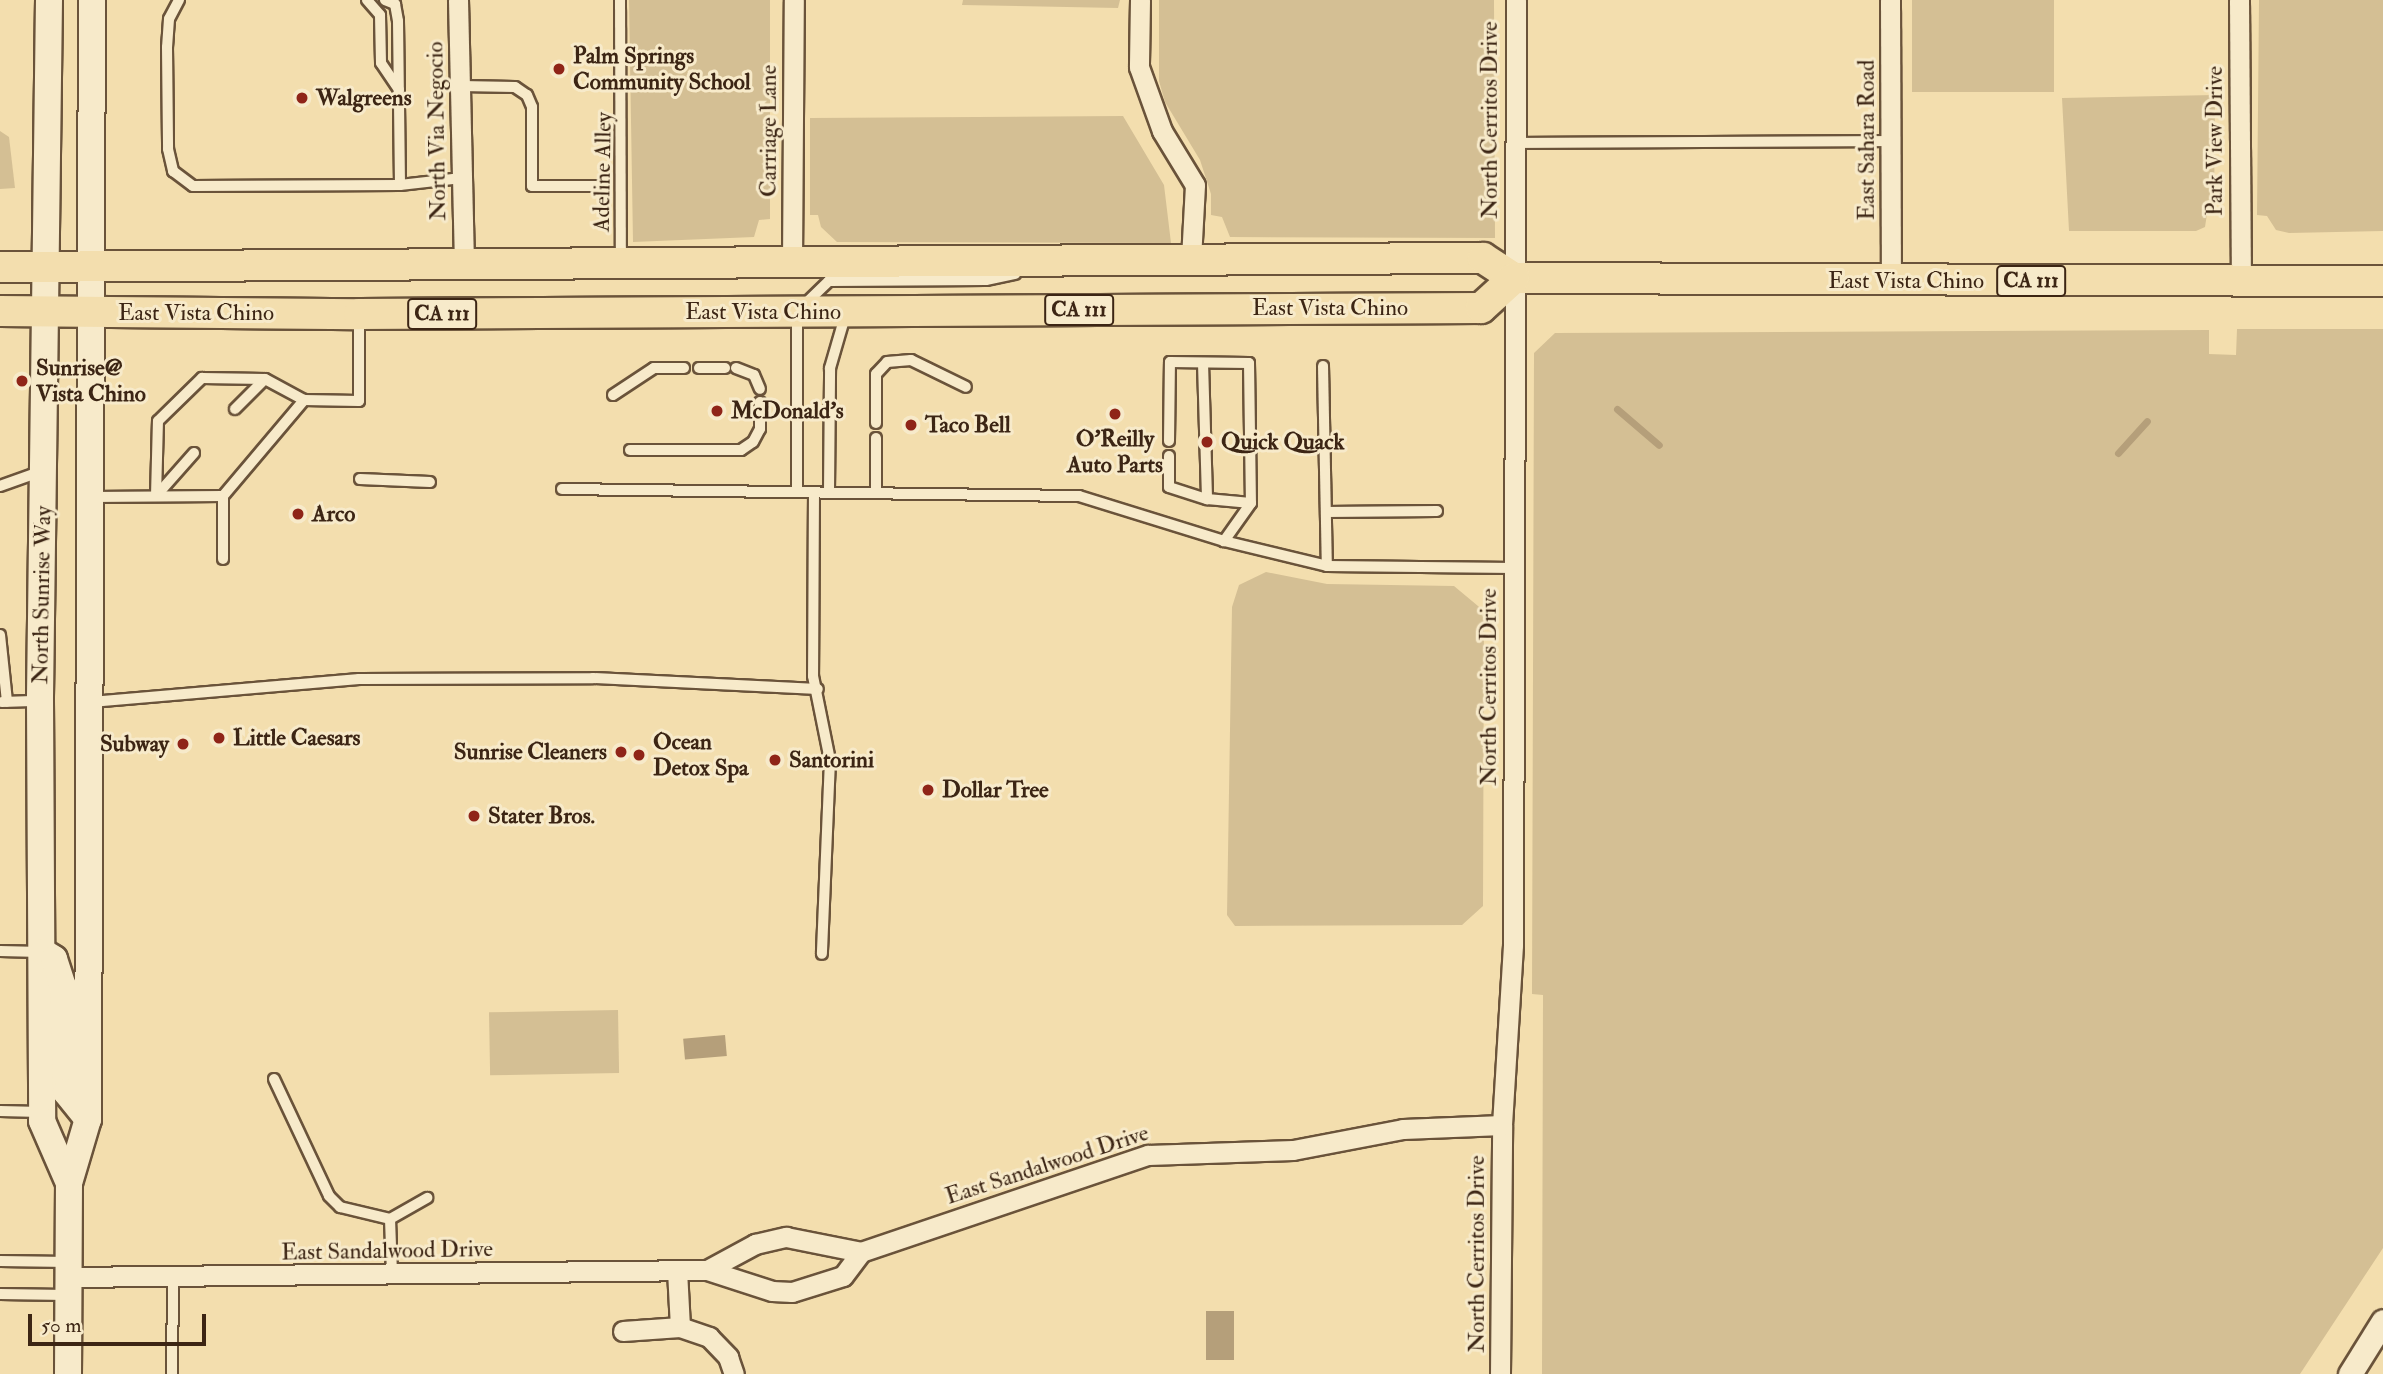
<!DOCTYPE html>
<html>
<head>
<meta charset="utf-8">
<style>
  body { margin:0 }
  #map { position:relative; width:2383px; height:1374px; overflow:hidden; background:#f3deae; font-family:"IM FELL Double Pica",serif }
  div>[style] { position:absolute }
  .green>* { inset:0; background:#d4bf94; transform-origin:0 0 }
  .water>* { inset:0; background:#b59f7a; transform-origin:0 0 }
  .stream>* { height:7px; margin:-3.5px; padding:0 3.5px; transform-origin:3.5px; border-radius:3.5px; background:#b59f7a }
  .roads { filter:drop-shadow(2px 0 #6a533a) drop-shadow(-2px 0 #6a533a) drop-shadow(0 2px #6a533a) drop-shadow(0 -2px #6a533a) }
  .service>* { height:10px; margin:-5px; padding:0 5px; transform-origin:5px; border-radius:5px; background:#f7eaca }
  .minor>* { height:19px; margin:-9.5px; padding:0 9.5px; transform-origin:9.5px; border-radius:9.5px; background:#f7eaca }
  .tertiary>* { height:23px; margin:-11.5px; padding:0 11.5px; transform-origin:11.5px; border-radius:11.5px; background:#f7eaca }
  .secondary>* { height:26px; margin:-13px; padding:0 13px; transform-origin:13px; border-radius:13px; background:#f7eaca }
  .primary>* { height:30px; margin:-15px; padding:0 15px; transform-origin:15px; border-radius:15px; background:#f3deae }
  .dots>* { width:19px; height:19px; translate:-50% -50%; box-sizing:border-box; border:4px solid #f7eaca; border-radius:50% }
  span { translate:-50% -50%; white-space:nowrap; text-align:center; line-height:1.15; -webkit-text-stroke:6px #f7eaca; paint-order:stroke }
  .shield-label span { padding:2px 5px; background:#f7eaca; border:2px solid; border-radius:5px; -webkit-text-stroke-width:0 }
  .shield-label { font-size:21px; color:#3c2514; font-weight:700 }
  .poi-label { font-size:23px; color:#3c2514; font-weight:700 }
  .left { translate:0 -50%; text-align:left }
  .right { translate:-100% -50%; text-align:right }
  .street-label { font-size:23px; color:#3c2514 }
  .scale { position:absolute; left:28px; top:1314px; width:178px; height:32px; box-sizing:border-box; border:4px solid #3c2514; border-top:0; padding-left:9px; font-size:21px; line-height:24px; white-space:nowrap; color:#3c2514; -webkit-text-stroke:5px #f7eaca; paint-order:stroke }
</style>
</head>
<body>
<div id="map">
  <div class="green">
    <div style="clip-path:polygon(629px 0,770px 0,770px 219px,759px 220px,754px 237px,633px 242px)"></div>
    <div style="clip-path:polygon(963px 0,1120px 0,1118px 8px,962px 5px)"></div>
    <div style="clip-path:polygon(1159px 0,1494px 0,1495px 238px,1230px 237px,1222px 217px,1211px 215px,1211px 194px,1200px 160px,1165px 102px,1159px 81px)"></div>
    <div style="left:1912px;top:0;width:142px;height:92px"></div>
    <div style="clip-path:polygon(2259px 0,2383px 0,2383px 231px,2289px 233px,2276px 230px,2267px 216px,2257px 215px)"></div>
    <div style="clip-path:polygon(2215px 95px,2214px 215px,2207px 214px,2205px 227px,2196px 231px,2069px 231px,2062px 98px)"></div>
    <div style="clip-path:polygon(1123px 116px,1164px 185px,1171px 243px,837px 242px,821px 227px,818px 215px,810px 215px,810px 118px)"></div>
    <div style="clip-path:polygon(0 131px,9px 137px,15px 188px,0 189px)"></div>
    <div style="clip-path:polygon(2237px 329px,2383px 329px,2383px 1248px,2300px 1374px,1542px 1374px,1543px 995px,1532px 994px,1534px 353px,1555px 333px,2209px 330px,2209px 354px,2236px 355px)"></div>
    <div style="clip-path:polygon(1266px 572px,1327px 584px,1454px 586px,1484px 611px,1483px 906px,1462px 925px,1235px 926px,1227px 915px,1232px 607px,1239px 585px)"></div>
    <div style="left:618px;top:1010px;width:63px;height:129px;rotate:89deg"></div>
  </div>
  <div class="water">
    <div style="left:725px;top:1035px;width:21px;height:42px;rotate:85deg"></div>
    <div style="left:1206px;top:1311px;width:28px;height:49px"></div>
  </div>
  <div class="stream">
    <div style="left:1617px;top:409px;width:55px;rotate:40.6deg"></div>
    <div style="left:2118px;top:453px;width:43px;rotate:-47.8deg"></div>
  </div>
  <div class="roads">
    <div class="service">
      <div style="left:179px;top:0;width:21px;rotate:118deg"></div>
      <div style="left:169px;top:19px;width:28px;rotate:94deg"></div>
      <div style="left:167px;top:47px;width:102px;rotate:89.4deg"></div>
      <div style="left:168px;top:149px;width:23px;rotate:77deg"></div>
      <div style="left:173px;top:171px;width:25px;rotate:37deg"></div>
      <div style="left:193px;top:186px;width:207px;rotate:-0.3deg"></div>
      <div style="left:400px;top:185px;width:62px;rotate:-6.4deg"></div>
      <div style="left:367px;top:0;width:20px;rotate:49deg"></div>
      <div style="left:380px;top:15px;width:48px;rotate:88.8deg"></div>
      <div style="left:381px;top:63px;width:32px;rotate:56deg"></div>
      <div style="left:385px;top:0;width:11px;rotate:22deg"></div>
      <div style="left:395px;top:4px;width:17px;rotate:80deg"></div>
      <div style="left:398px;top:21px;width:164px;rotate:89.3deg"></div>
      <div style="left:620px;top:0;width:261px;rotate:89.8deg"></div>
      <div style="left:461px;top:86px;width:54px;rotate:1.1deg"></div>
      <div style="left:515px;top:87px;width:14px;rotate:34deg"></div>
      <div style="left:527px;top:95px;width:13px;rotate:67deg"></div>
      <div style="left:532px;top:107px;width:79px;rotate:90deg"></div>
      <div style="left:532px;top:186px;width:64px"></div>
      <div style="left:1515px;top:143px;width:377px;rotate:-0.3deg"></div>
      <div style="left:805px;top:304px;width:33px;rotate:-44deg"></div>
      <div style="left:829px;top:281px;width:157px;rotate:-0.4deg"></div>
      <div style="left:986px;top:280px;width:30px;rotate:-12deg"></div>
      <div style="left:797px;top:315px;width:177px;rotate:90deg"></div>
      <div style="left:1203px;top:363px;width:136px;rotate:88.3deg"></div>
      <div style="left:1323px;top:366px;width:200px;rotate:88.9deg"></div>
      <div style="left:699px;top:368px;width:26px"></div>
      <div style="left:736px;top:368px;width:19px;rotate:21deg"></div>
      <div style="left:754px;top:375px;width:15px;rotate:67deg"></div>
      <div style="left:613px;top:395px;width:49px;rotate:-33.4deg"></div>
      <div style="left:654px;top:368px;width:30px"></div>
      <div style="left:235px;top:409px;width:42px;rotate:-45deg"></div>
      <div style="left:876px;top:423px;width:49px;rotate:-90deg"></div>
      <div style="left:876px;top:374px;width:16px;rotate:-47deg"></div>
      <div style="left:887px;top:362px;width:24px;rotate:-5deg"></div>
      <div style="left:911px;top:360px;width:61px;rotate:26.1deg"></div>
      <div style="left:1169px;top:441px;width:79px;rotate:-89.3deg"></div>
      <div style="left:1170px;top:362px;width:79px;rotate:0.7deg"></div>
      <div style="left:1249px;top:363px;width:140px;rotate:89.2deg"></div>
      <div style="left:1251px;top:503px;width:47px;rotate:125.4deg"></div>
      <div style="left:630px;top:450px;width:111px"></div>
      <div style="left:741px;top:450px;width:14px;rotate:-34deg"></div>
      <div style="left:753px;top:442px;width:15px;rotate:-62deg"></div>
      <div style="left:760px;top:429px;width:27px;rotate:-90deg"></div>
      <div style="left:194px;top:453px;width:57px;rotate:131.5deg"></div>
      <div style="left:156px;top:496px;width:75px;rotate:-88.5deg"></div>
      <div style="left:158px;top:421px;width:62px;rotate:-44.3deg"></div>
      <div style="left:202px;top:378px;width:63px;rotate:0.9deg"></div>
      <div style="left:265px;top:379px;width:44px;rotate:28.3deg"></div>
      <div style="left:1169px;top:456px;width:31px;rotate:90deg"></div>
      <div style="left:1169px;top:487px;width:40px;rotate:18deg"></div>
      <div style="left:1207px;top:499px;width:44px;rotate:5.2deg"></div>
      <div style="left:360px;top:479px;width:70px;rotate:2.5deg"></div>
      <div style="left:0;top:486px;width:41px;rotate:-19.7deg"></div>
      <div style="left:562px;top:489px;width:517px;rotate:0.78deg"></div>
      <div style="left:1079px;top:496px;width:152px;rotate:17.2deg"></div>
      <div style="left:1224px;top:541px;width:106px;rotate:13.6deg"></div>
      <div style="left:1327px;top:566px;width:187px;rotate:0.6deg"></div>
      <div style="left:876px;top:490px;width:52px;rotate:-90deg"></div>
      <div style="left:814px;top:492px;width:184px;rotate:90.3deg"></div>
      <div style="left:813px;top:676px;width:86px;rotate:78.6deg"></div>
      <div style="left:830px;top:760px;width:194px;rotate:92.4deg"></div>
      <div style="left:829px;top:492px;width:124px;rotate:-89.5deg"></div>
      <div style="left:830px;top:368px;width:57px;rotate:-73.8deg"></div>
      <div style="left:223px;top:496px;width:63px;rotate:90deg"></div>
      <div style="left:92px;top:497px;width:131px;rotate:-0.4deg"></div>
      <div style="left:223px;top:496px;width:126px;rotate:-49.8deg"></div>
      <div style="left:304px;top:400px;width:55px;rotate:1deg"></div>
      <div style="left:359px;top:401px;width:83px;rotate:-90deg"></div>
      <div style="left:1326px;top:512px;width:111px;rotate:-0.5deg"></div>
      <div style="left:0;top:635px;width:67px;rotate:84deg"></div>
      <div style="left:2px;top:702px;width:38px;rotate:-2deg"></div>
      <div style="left:91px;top:702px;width:269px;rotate:-4.9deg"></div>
      <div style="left:359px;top:679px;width:234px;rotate:-0.2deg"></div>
      <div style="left:593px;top:678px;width:225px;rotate:2.8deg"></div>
      <div style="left:0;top:951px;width:41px;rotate:1.4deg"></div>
      <div style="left:274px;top:1079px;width:129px;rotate:64.8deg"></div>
      <div style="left:329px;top:1196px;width:16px;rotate:45deg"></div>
      <div style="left:340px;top:1207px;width:51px;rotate:13.5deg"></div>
      <div style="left:390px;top:1219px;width:43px;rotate:-29.6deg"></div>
      <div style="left:0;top:1111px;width:41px;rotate:1.4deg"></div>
      <div style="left:390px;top:1219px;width:55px;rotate:87.9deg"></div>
      <div style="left:0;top:1261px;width:68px;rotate:0.8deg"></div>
      <div style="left:0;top:1294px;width:66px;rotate:0.9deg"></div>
      <div style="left:172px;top:1374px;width:95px;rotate:-89.4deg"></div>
    </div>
    <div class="minor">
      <div style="left:458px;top:0;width:262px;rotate:88.7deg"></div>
      <div style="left:1140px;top:0;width:67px;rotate:90.9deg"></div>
      <div style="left:1139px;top:67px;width:68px;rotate:70.2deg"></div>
      <div style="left:1162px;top:131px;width:63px;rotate:58.6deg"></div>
      <div style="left:1195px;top:185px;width:75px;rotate:93.1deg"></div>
      <div style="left:1890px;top:0;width:281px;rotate:89.8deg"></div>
      <div style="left:2239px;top:0;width:282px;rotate:89.6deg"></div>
      <div style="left:792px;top:262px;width:262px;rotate:-89.6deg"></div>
      <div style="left:677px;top:1270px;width:57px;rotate:87deg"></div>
      <div style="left:680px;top:1327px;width:31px;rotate:19deg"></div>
      <div style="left:709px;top:1337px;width:28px;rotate:46deg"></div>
      <div style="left:728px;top:1357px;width:18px;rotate:71deg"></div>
      <div style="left:707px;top:1270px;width:55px;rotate:-28.4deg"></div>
      <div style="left:755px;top:1244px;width:32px;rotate:-13deg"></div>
      <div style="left:786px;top:1237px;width:76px;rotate:11.3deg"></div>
      <div style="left:861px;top:1252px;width:303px;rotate:-18.7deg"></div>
      <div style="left:1148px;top:1155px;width:145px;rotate:-2deg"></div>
      <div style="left:1293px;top:1150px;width:112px;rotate:-10.8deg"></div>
      <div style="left:1403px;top:1129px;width:99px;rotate:-2.3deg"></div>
      <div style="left:68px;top:1277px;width:639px;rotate:-0.63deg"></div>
      <div style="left:707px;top:1270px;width:68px;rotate:17.9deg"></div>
      <div style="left:772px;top:1291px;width:20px;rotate:3deg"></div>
      <div style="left:792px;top:1292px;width:53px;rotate:-17.4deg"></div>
      <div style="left:843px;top:1276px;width:30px;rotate:-53deg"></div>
      <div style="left:623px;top:1331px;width:57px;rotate:-4deg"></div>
      <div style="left:1500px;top:1374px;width:249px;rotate:-89.5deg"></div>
      <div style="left:1502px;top:1125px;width:180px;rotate:-86.5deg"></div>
      <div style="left:1513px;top:945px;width:945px;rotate:-89.82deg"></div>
    </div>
    <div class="tertiary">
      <div style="left:2350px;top:1374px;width:62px;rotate:-58.1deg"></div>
    </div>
    <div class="secondary">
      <div style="left:49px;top:0;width:701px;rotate:90.74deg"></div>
      <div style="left:40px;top:701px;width:420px;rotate:89.7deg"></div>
      <div style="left:42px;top:1121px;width:68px;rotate:66.5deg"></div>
      <div style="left:43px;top:952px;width:13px;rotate:32deg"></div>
      <div style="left:54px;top:959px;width:28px;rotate:72deg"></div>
      <div style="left:63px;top:986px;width:106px;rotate:88.4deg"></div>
      <div style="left:66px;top:1092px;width:35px;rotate:51deg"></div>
      <div style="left:68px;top:1374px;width:191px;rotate:-89.7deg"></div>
      <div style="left:69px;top:1183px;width:67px;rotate:-73.5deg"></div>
      <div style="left:88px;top:1119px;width:1119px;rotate:-89.8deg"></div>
    </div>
    <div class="primary">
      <div style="left:0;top:267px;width:1483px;rotate:-0.35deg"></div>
      <div style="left:1483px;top:258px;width:37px;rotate:33deg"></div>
      <div style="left:1514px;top:278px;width:869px;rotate:0.2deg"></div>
      <div style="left:0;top:311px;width:359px;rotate:0.5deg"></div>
      <div style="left:359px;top:314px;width:1122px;rotate:-0.31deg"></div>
      <div style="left:1481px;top:308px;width:45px;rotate:-42.3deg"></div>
    </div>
  </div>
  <div class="dots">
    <div style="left:559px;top:69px;background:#8f2418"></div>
    <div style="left:302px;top:98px;background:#8f2418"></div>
    <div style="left:22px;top:381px;background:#8f2418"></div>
    <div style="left:717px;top:411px;background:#8f2418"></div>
    <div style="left:1115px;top:414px;background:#8f2418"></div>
    <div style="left:911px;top:425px;background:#8f2418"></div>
    <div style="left:1207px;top:442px;background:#8f2418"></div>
    <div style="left:298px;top:514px;background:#8f2418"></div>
    <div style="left:219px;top:738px;background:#8f2418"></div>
    <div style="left:183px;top:744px;background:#8f2418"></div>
    <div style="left:621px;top:752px;background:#8f2418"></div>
    <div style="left:639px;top:755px;background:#8f2418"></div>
    <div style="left:775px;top:760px;background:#8f2418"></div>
    <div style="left:928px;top:790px;background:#8f2418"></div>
    <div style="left:474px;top:816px;background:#8f2418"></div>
  </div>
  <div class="shield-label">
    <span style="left:2031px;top:281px">CA 111</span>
    <span style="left:1079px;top:310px">CA 111</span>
    <span style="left:442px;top:314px">CA 111</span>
  </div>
  <div class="poi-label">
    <span class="left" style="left:573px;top:69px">Palm Springs<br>Community School</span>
    <span class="left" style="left:316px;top:98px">Walgreens</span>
    <span class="left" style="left:36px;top:381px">Sunrise@<br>Vista Chino</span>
    <span class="left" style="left:731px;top:411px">McDonald's</span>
    <span class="left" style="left:925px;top:425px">Taco Bell</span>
    <span style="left:1115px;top:452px">O'Reilly<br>Auto Parts</span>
    <span class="left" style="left:1221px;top:442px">Quick Quack</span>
    <span class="left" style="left:312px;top:514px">Arco</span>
    <span class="left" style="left:233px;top:738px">Little Caesars</span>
    <span class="left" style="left:653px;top:755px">Ocean<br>Detox Spa</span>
    <span class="right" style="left:169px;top:744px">Subway</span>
    <span class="right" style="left:607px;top:752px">Sunrise Cleaners</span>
    <span class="left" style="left:789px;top:760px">Santorini</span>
    <span class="left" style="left:942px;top:790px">Dollar Tree</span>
    <span class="left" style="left:488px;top:816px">Stater Bros.</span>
  </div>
  <div class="street-label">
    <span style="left:1490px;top:120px;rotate:-90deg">North Cerritos Drive</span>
    <span style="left:437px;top:131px;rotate:-91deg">North Via Negocio</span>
    <span style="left:769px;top:131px;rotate:-90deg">Carriage Lane</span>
    <span style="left:1867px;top:140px;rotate:-90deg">East Sahara Road</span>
    <span style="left:2215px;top:141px;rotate:-90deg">Park View Drive</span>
    <span style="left:603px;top:172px;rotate:-89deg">Adeline Alley</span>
    <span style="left:1906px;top:281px">East Vista Chino</span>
    <span style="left:1330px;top:308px">East Vista Chino</span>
    <span style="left:763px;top:312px">East Vista Chino</span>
    <span style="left:196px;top:313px">East Vista Chino</span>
    <span style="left:42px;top:595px;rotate:-89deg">North Sunrise Way</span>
    <span style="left:1489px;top:687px;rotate:-90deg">North Cerritos Drive</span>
    <span style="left:1047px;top:1165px;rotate:-18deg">East Sandalwood Drive</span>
    <span style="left:387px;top:1251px;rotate:-1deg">East Sandalwood Drive</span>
    <span style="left:1477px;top:1254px;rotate:-90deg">North Cerritos Drive</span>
  </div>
  <div class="scale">50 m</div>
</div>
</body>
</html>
